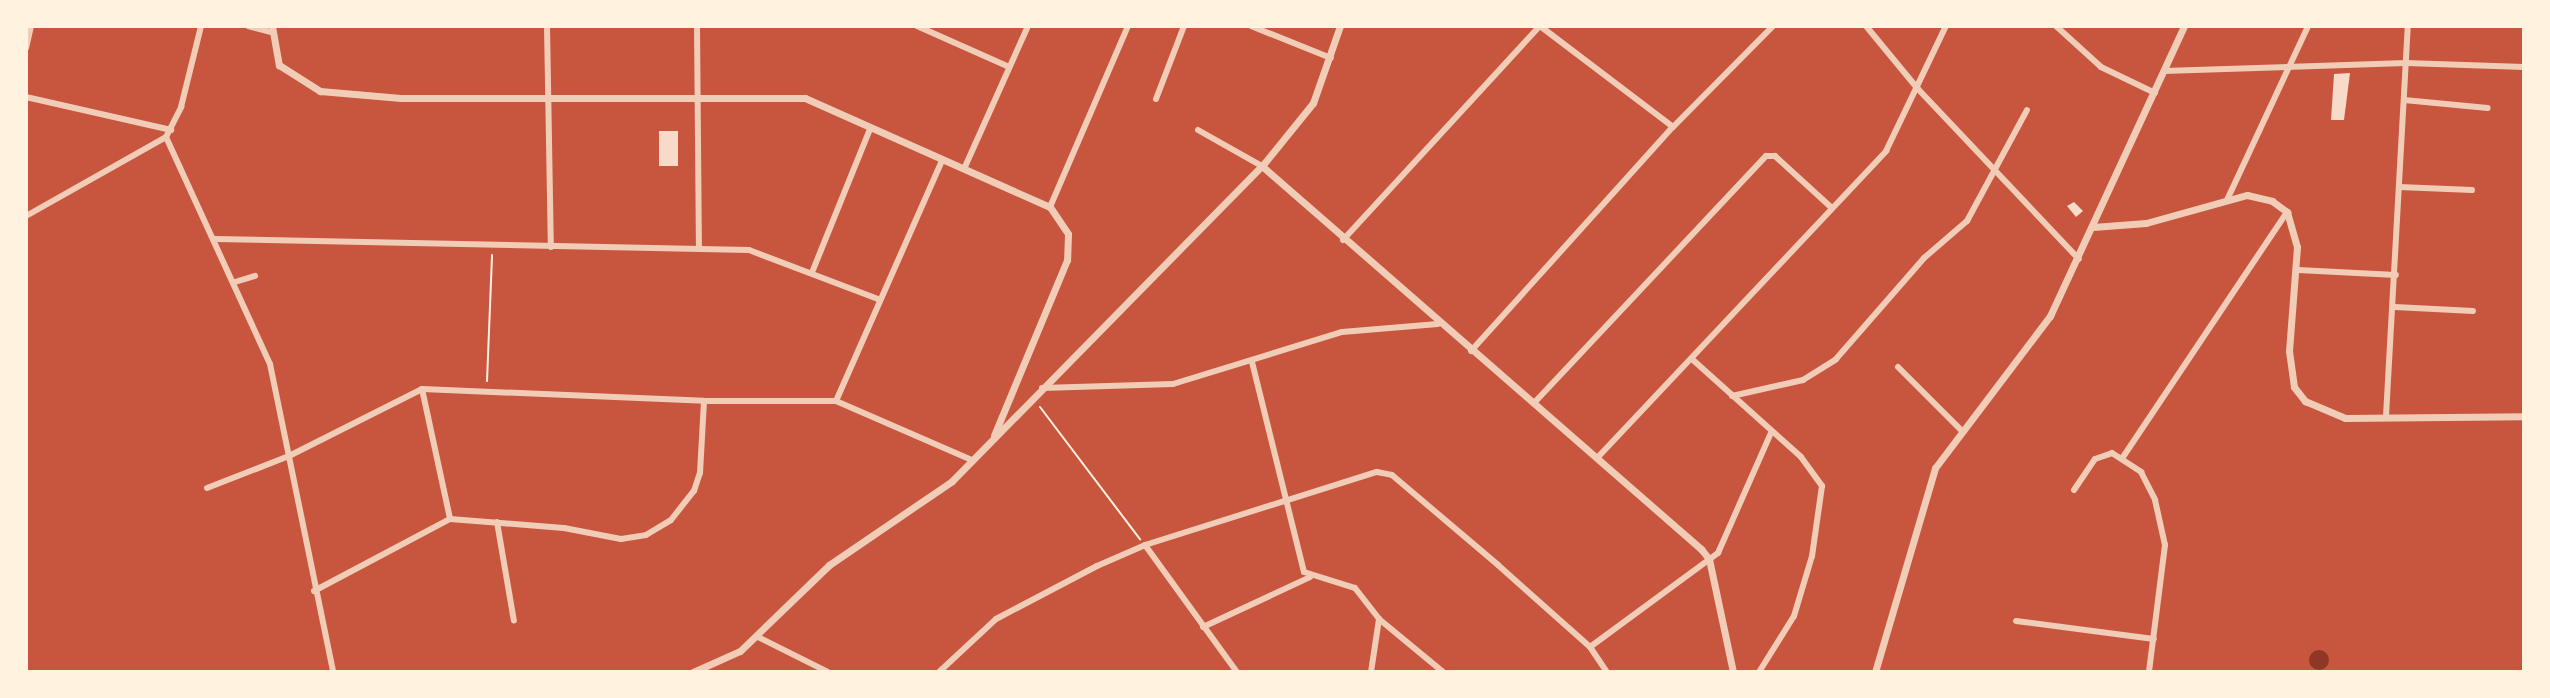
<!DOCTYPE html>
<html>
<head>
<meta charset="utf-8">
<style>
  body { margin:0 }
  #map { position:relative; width:2550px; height:698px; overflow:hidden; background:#c8553d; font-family:Commissioner,sans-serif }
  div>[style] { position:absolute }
  .water>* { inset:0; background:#8f3625 }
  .round { border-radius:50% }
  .building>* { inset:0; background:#f7dbc8; transform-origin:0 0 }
  .path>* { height:2px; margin:-1px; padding:0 1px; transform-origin:1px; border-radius:1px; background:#fff3e0 }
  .minor>* { height:6px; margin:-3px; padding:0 3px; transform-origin:3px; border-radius:3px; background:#f1ccb7 }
  .tertiary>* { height:7px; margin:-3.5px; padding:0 3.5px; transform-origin:3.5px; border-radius:3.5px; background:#f1ccb7 }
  span { translate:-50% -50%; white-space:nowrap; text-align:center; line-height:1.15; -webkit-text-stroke:8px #fff3e0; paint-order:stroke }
  .frame { position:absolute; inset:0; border:28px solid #fff3e0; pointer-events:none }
</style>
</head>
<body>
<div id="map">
  <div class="water">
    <div class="round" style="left:2309px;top:650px;width:20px;height:20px"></div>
  </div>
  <div class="building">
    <div style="clip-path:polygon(2350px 73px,2344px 120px,2331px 120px,2334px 74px)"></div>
    <div style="left:678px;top:131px;width:35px;height:19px;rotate:90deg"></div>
    <div style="clip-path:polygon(2074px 202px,2083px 211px,2076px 217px,2067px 206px)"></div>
  </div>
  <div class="path">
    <div style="left:487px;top:381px;width:126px;rotate:-87.7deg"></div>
    <div style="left:1040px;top:407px;width:166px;rotate:52.9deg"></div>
  </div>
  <div class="minor">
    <div style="left:248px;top:26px;width:24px;rotate:15deg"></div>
    <div style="left:547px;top:26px;width:221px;rotate:89deg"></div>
    <div style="left:697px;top:26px;width:221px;rotate:89.5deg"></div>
    <div style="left:917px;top:26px;width:101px;rotate:24deg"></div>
    <div style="left:1251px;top:26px;width:86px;rotate:21.8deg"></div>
    <div style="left:1540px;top:26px;width:167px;rotate:37.2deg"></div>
    <div style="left:1866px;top:26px;width:82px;rotate:50.5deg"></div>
    <div style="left:1918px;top:89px;width:234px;rotate:46.6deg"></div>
    <div style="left:2056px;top:26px;width:61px;rotate:42.3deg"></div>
    <div style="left:2101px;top:67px;width:60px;rotate:25.7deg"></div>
    <div style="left:26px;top:48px;width:23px;rotate:-77deg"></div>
    <div style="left:2164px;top:71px;width:242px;rotate:-1.9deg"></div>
    <div style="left:2406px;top:63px;width:118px;rotate:1.9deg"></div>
    <div style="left:26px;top:97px;width:149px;rotate:12.8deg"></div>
    <div style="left:1156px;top:99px;width:78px;rotate:-69deg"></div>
    <div style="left:2404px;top:100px;width:84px;rotate:5.4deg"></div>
    <div style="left:1198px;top:130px;width:73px;rotate:29.4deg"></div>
    <div style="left:166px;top:137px;width:250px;rotate:65.4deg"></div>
    <div style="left:270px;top:364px;width:314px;rotate:78.4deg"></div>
    <div style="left:964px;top:169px;width:157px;rotate:-65.9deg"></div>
    <div style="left:2399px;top:187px;width:73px;rotate:2.4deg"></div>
    <div style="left:2227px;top:200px;width:192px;rotate:-65deg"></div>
    <div style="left:1050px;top:207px;width:197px;rotate:-66.7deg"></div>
    <div style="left:26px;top:216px;width:161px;rotate:-29.4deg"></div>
    <div style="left:166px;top:137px;width:34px;rotate:-63deg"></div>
    <div style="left:181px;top:107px;width:83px;rotate:-76.1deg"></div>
    <div style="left:215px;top:239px;width:534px;rotate:1.18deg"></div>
    <div style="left:749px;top:250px;width:138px;rotate:20.8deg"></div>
    <div style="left:1343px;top:240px;width:291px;rotate:-47.4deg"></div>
    <div style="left:813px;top:270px;width:152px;rotate:-68deg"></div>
    <div style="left:2298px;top:270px;width:98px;rotate:2.9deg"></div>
    <div style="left:235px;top:282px;width:21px;rotate:-17deg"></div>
    <div style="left:2395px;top:307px;width:78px;rotate:2.9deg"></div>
    <div style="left:1471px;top:351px;width:302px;rotate:-48deg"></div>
    <div style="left:1673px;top:127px;width:142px;rotate:-45.3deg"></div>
    <div style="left:1693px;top:360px;width:145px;rotate:41.9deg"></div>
    <div style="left:1801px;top:457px;width:36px;rotate:54deg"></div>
    <div style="left:1822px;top:486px;width:71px;rotate:98.1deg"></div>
    <div style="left:1812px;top:556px;width:63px;rotate:106.7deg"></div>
    <div style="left:1794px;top:616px;width:66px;rotate:122deg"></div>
    <div style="left:1252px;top:362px;width:216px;rotate:76.1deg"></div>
    <div style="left:1304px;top:572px;width:53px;rotate:17.4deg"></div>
    <div style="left:1355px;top:588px;width:39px;rotate:52deg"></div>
    <div style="left:1379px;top:619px;width:83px;rotate:39.6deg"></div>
    <div style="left:1898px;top:367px;width:89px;rotate:45deg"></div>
    <div style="left:1042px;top:388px;width:131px;rotate:-1.7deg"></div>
    <div style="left:1173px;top:384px;width:177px;rotate:-17.1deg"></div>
    <div style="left:1342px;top:332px;width:96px;rotate:-4.8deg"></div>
    <div style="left:422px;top:389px;width:133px;rotate:77.8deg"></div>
    <div style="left:1732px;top:396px;width:73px;rotate:-12.7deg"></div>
    <div style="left:1803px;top:380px;width:39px;rotate:-32deg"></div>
    <div style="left:1836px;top:359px;width:134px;rotate:-48.9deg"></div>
    <div style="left:1924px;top:258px;width:57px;rotate:-40.7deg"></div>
    <div style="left:1967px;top:221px;width:126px;rotate:-61.6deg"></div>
    <div style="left:836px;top:401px;width:262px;rotate:-66.2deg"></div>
    <div style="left:1534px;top:403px;width:339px;rotate:-46.8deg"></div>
    <div style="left:1766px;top:156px;width:9px"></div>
    <div style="left:1775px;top:156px;width:77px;rotate:42.4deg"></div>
    <div style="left:2386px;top:416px;width:391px;rotate:-86.8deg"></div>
    <div style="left:1599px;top:456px;width:419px;rotate:-46.7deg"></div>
    <div style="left:1886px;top:151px;width:139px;rotate:-64.4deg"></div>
    <div style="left:2123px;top:457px;width:295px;rotate:-56.2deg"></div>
    <div style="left:207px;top:488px;width:88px;rotate:-21.3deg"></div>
    <div style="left:289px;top:456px;width:149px;rotate:-26.7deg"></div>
    <div style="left:422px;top:389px;width:282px;rotate:2.4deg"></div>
    <div style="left:704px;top:401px;width:132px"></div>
    <div style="left:836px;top:401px;width:148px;rotate:23.5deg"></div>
    <div style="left:2074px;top:490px;width:37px;rotate:-56deg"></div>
    <div style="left:2095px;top:459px;width:18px;rotate:-19deg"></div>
    <div style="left:2112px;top:453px;width:35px;rotate:33deg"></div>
    <div style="left:2141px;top:472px;width:31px;rotate:63deg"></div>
    <div style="left:2155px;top:500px;width:46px;rotate:77.5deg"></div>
    <div style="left:2165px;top:545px;width:128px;rotate:97.2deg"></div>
    <div style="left:497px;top:522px;width:100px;rotate:80.3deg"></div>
    <div style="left:1145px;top:545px;width:157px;rotate:54.1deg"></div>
    <div style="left:314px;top:591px;width:154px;rotate:-27.9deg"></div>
    <div style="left:450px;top:519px;width:114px;rotate:4.5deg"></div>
    <div style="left:564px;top:528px;width:58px;rotate:10.9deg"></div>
    <div style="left:621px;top:539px;width:25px;rotate:-9deg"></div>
    <div style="left:646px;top:535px;width:29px;rotate:-31deg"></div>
    <div style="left:671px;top:520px;width:37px;rotate:-52deg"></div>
    <div style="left:694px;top:491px;width:19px;rotate:-72deg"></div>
    <div style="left:700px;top:473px;width:72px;rotate:-86.8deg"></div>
    <div style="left:2016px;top:621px;width:139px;rotate:7.4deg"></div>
    <div style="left:1203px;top:627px;width:118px;rotate:-25deg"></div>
    <div style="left:758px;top:637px;width:78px;rotate:26.6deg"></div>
    <div style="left:1590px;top:647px;width:159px;rotate:-36.3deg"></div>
    <div style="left:1718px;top:553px;width:131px;rotate:-66.2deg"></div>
    <div style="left:939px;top:672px;width:78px;rotate:-42.9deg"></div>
    <div style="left:996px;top:619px;width:114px;rotate:-27.7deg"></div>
    <div style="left:1097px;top:566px;width:52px;rotate:-23.6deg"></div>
    <div style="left:1145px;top:545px;width:243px;rotate:-17.5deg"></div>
    <div style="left:1377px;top:472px;width:15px;rotate:11deg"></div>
    <div style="left:1392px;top:475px;width:139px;rotate:40.3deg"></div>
    <div style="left:1498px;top:565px;width:123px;rotate:41.7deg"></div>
    <div style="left:1590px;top:647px;width:30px;rotate:56deg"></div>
    <div style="left:1371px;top:672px;width:54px;rotate:-81.4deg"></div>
  </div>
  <div class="tertiary">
    <div style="left:272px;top:26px;width:40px;rotate:80deg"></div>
    <div style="left:279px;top:65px;width:49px;rotate:32.4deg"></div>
    <div style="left:320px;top:91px;width:81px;rotate:4.9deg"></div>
    <div style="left:401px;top:98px;width:404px"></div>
    <div style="left:805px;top:98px;width:268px;rotate:24deg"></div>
    <div style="left:1050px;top:207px;width:32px;rotate:56deg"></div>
    <div style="left:1068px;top:234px;width:26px;rotate:92deg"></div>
    <div style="left:1067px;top:260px;width:190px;rotate:112.6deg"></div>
    <div style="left:1262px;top:166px;width:583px;rotate:41.1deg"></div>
    <div style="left:1701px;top:549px;width:13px;rotate:51deg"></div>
    <div style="left:1709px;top:559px;width:116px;rotate:78deg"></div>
    <div style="left:2093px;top:227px;width:53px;rotate:-4.3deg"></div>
    <div style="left:2146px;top:223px;width:105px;rotate:-15.5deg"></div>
    <div style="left:2247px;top:195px;width:26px;rotate:13deg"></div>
    <div style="left:2272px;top:201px;width:19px;rotate:36deg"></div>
    <div style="left:2287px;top:212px;width:36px;rotate:74deg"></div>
    <div style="left:2297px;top:247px;width:104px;rotate:94.4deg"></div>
    <div style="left:2289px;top:351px;width:36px;rotate:82deg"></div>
    <div style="left:2294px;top:387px;width:18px;rotate:52deg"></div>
    <div style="left:2305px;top:401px;width:43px;rotate:23deg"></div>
    <div style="left:2345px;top:418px;width:179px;rotate:-0.6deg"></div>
    <div style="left:693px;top:672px;width:51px;rotate:-24.1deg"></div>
    <div style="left:740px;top:651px;width:124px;rotate:-44deg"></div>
    <div style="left:829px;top:565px;width:149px;rotate:-34.3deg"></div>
    <div style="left:952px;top:481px;width:442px;rotate:-45.5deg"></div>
    <div style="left:1262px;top:166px;width:81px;rotate:-51deg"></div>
    <div style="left:1313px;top:103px;width:82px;rotate:-70.7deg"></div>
    <div style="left:1875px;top:672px;width:213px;rotate:-73.6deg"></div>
    <div style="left:1935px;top:468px;width:191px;rotate:-52.9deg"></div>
    <div style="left:2050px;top:316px;width:319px;rotate:-65.2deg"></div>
  </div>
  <div class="frame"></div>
</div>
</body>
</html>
